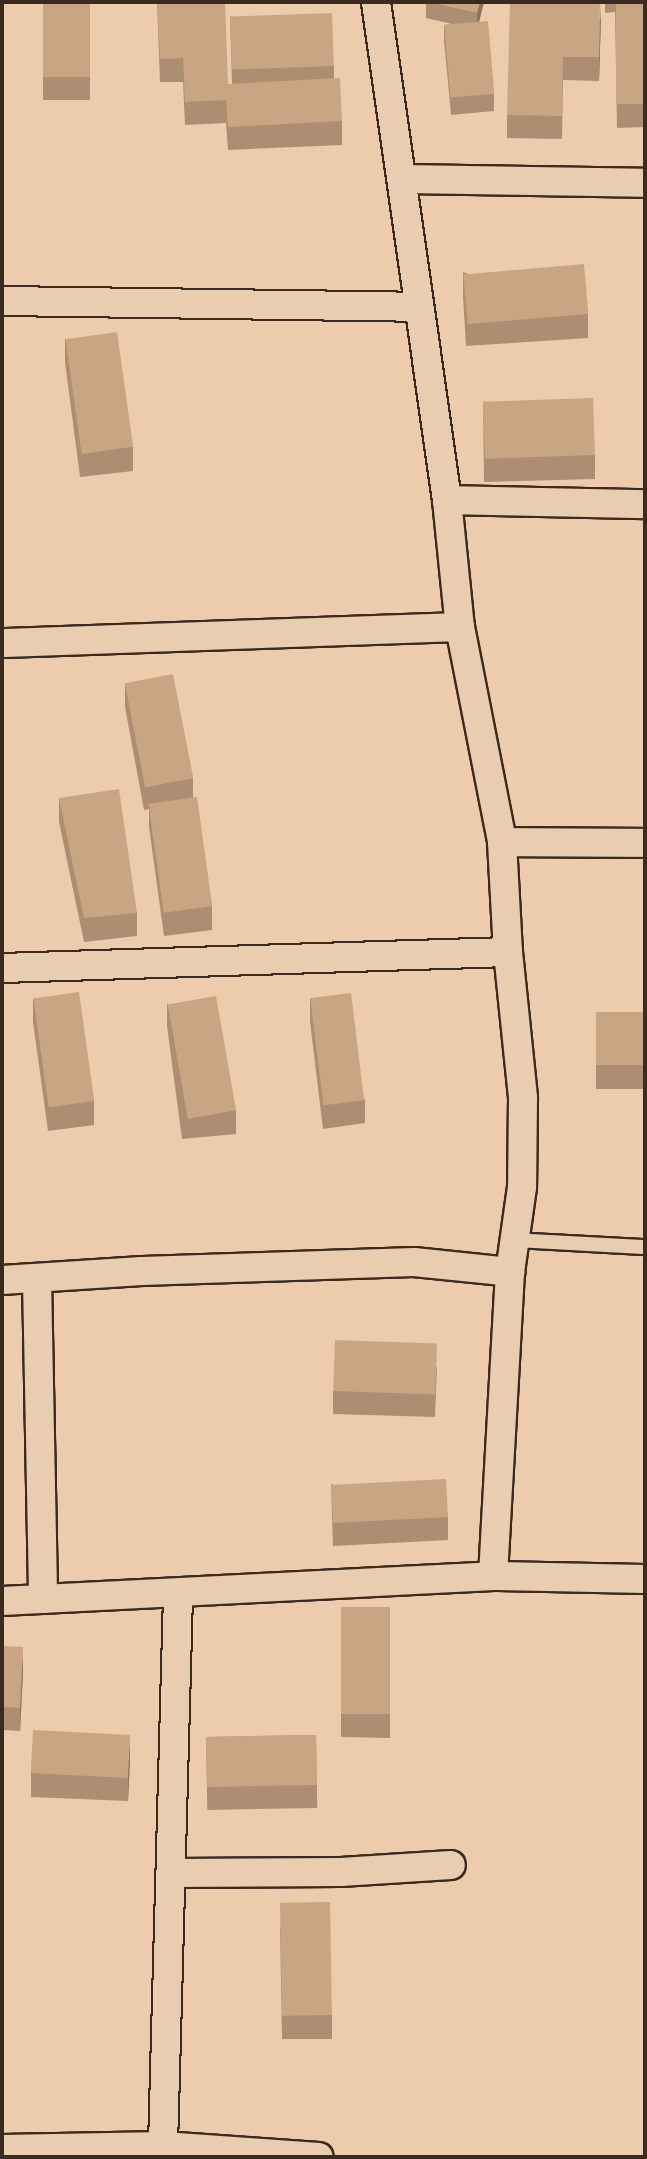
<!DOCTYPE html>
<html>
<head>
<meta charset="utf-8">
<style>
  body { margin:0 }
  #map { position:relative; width:647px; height:2159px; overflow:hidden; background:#ecccac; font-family:Itim,sans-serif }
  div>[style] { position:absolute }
  .roads { filter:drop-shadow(2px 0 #3b2a1e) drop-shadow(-2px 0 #3b2a1e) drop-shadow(0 2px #3b2a1e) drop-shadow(0 -2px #3b2a1e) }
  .service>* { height:14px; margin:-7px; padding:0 7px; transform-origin:7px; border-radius:7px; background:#eacdb1 }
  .minor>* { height:28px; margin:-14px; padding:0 14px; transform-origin:14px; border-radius:14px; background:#eacdb1 }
  .wall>* { inset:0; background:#ae8e72; transform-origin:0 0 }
  .shaded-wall>* { inset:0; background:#8d745c }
  .building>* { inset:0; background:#caa584; transform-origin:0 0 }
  span { translate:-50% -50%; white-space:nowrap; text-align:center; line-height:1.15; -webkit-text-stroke:7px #eacdb1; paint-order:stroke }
  .frame { position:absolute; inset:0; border:4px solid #3b2a1e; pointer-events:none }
</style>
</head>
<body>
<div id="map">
  <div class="roads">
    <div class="service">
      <div style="left:514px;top:1240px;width:131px;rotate:3.1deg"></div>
    </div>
    <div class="minor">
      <div style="left:376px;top:2px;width:503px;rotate:81.89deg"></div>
      <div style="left:447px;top:500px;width:128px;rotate:84.2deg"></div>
      <div style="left:460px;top:627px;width:219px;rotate:78.9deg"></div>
      <div style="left:502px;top:842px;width:110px;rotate:86.9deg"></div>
      <div style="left:508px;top:952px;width:147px;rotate:84.1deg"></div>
      <div style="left:523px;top:1098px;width:89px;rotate:90.6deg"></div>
      <div style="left:522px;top:1187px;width:86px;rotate:98deg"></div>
      <div style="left:510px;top:1272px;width:304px;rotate:93.2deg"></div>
      <div style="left:402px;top:179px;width:243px;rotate:0.9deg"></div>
      <div style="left:2px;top:301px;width:417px;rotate:0.8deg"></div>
      <div style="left:447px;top:500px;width:198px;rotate:1.2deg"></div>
      <div style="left:2px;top:643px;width:458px;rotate:-2deg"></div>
      <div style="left:502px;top:842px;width:143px;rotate:0.4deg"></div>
      <div style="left:2px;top:968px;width:506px;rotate:-1.81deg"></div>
      <div style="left:37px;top:1279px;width:320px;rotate:88.9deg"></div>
      <div style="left:2px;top:1280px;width:140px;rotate:-3.7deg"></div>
      <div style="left:142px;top:1271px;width:272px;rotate:-1.9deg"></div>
      <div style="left:414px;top:1262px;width:97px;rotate:5.9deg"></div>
      <div style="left:2px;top:1601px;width:492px;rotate:-2.9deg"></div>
      <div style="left:493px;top:1576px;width:152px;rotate:1.1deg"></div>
      <div style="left:173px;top:1873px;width:168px;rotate:-0.3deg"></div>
      <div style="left:341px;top:1872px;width:110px;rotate:-3.6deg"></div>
      <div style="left:163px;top:2146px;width:552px;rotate:-88.44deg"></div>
      <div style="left:2px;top:2149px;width:161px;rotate:-1.1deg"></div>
      <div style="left:163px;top:2146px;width:156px;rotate:4deg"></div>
    </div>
  </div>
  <div class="wall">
    <div style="clip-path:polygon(43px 2px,90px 76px,90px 100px,43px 100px)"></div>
    <div style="clip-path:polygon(157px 2px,228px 84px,232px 84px,230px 16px,334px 66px,334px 79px,342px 121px,342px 145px,228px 150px,226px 123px,185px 125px,183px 82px,160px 82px)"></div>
    <div style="clip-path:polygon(426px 2px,484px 2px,479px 22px,494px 94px,494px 111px,451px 115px,444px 41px,444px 25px,452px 24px,426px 18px)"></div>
    <div style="clip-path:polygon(605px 2px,645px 2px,645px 127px,617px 128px,615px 12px,605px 13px)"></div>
    <div style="clip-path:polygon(601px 18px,599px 81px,563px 80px,562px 139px,507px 138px,507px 115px)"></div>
    <div style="clip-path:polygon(463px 272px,588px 314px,588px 338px,466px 346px,463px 296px)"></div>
    <div style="clip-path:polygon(65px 338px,133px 447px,133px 471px,80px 477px,65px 362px)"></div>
    <div style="clip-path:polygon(483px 401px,595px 455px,595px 479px,484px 482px)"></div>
    <div style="clip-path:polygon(125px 683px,193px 778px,193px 798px,212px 906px,212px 930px,164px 936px,149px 827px,149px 809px,144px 810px,125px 707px)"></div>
    <div style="clip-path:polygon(59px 798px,137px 913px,137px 936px,84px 942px,59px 822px)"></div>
    <div style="clip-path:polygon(33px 998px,94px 1101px,94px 1125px,48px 1131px,33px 1022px)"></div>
    <div style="clip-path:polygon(310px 998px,365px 1100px,365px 1123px,323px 1129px,310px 1022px)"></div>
    <div style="clip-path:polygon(167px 1003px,236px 1110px,236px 1134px,182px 1139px,167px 1026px)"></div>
    <div style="left:596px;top:1012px;width:49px;height:77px"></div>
    <div style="clip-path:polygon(437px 1367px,435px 1417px,333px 1414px,333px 1391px)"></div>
    <div style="clip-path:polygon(331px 1484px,448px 1517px,448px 1540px,333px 1546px)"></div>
    <div style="clip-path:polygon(390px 1607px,390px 1738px,341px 1737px,341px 1714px)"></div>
    <div style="clip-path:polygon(2px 1646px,23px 1671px,20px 1731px,2px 1730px)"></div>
    <div style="left:316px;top:1735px;width:73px;height:110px;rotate:89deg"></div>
    <div style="clip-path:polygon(130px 1759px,128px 1801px,31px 1797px,31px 1773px)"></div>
    <div style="clip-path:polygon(280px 1926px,332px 2015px,332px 2039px,282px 2039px)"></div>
  </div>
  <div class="shaded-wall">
    <div style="clip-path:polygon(480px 2px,484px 2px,477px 30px,477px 13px)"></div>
    <div style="clip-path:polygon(601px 2px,601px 18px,599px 81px,599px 57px)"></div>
    <div style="clip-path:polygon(23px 1647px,23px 1671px,20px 1731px,20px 1708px)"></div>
    <div style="clip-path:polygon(130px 1735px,130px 1759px,128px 1801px,128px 1778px)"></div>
  </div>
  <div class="building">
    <div style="left:43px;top:2px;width:47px;height:75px"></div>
    <div style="clip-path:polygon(157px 2px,225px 2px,228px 84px,340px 78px,342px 121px,228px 127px,226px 100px,185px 102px,183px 58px,160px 59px)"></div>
    <div style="clip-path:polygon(429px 2px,480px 2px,477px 13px)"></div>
    <div style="clip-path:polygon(510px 2px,600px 2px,599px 57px,563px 57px,562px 116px,507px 115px)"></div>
    <div style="left:616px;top:2px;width:29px;height:102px"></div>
    <div style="left:332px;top:13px;width:53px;height:102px;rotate:88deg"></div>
    <div style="left:488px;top:21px;width:73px;height:44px;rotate:85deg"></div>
    <div style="left:584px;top:264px;width:50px;height:121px;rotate:85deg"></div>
    <div style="left:117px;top:332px;width:116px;height:52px;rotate:82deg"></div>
    <div style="left:593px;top:398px;width:57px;height:110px;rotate:88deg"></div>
    <div style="left:173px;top:674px;width:106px;height:49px;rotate:79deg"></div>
    <div style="clip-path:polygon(119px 789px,137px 913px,84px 918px,59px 798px)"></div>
    <div style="left:197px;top:797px;width:110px;height:49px;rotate:82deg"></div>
    <div style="left:79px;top:992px;width:110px;height:46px;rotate:82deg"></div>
    <div style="left:351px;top:993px;width:108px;height:41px;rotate:83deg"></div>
    <div style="left:216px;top:996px;width:116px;height:49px;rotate:80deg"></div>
    <div style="left:596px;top:1012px;width:49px;height:53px"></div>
    <div style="left:335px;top:1340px;width:102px;height:51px;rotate:2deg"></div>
    <div style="left:446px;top:1479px;width:38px;height:115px;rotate:87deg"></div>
    <div style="left:341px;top:1607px;width:49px;height:107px"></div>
    <div style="clip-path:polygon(2px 1646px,23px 1647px,20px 1708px,2px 1707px)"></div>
    <div style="left:33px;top:1730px;width:97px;height:43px;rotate:3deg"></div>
    <div style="left:316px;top:1735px;width:50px;height:110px;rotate:89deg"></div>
    <div style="left:330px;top:1902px;width:113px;height:50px;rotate:89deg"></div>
  </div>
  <div class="frame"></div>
</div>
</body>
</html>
